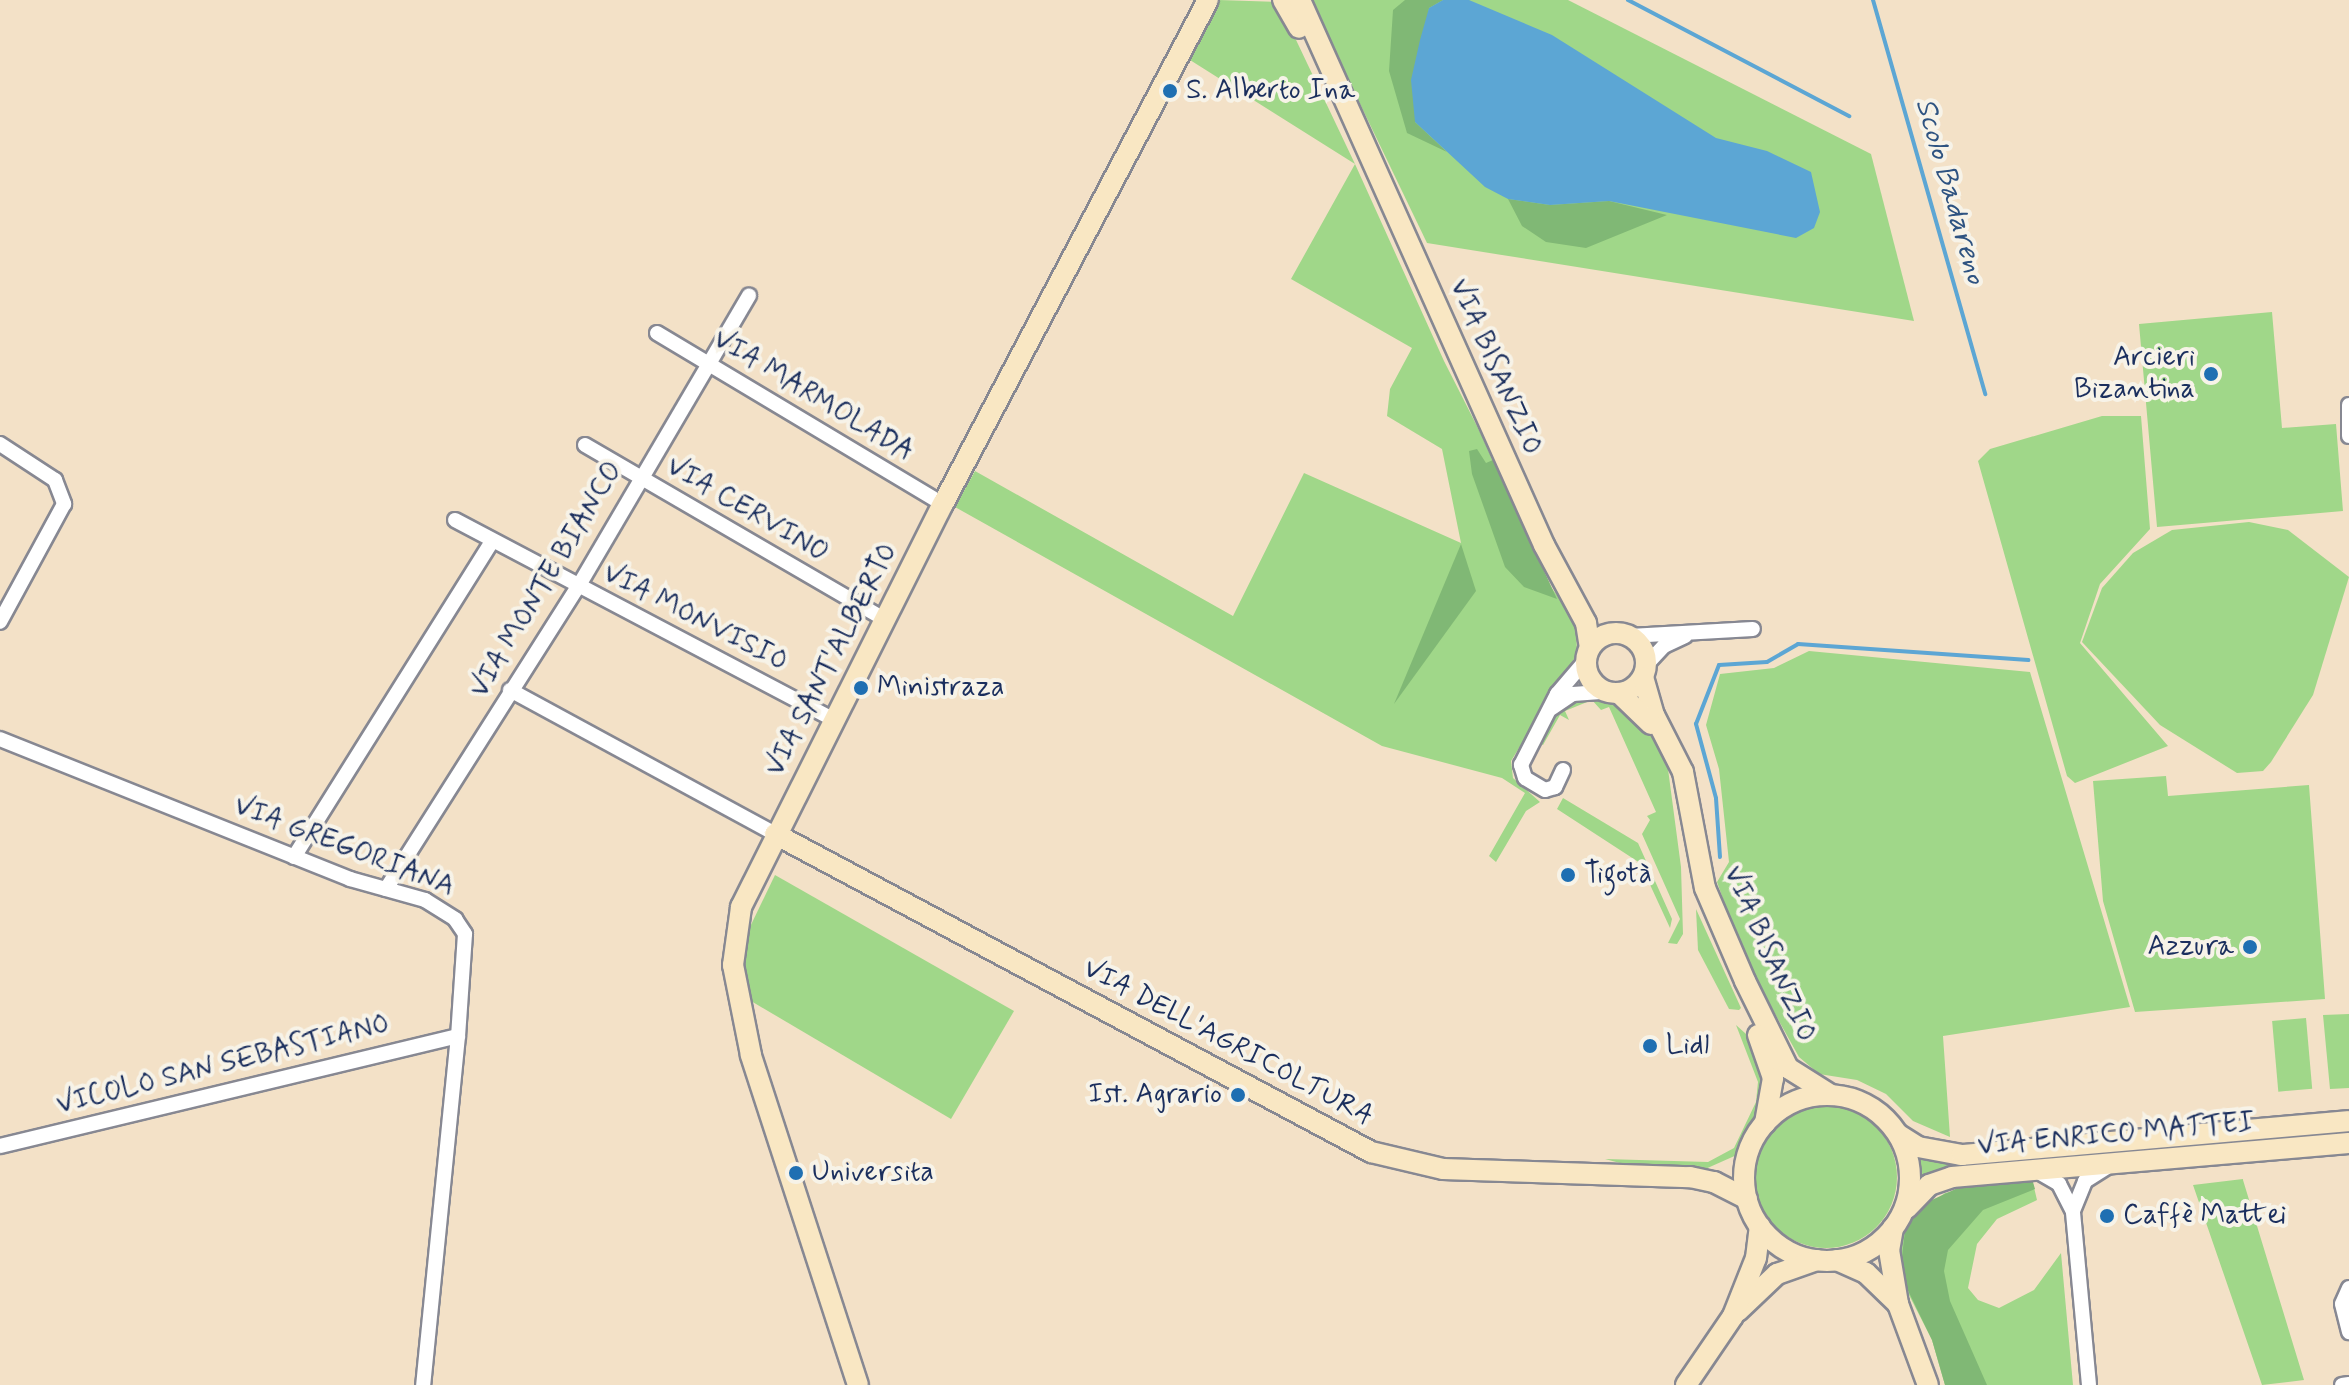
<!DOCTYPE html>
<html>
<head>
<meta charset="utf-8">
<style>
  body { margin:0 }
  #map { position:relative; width:2349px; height:1385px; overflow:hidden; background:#f3e1c7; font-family:Mynerve,sans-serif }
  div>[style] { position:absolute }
  .green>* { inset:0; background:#a0d789; transform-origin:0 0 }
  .round { border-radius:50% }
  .forest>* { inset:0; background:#80b875 }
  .water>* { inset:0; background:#5ca6d4 }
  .stream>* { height:4px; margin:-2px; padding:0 2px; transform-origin:2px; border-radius:2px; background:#5ca6d4 }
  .roads { filter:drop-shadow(2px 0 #878892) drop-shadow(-2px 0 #878892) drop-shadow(0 2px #878892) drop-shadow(0 -2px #878892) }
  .street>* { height:14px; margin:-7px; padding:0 7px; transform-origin:7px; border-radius:7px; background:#fff }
  .secondary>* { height:20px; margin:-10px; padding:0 10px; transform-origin:10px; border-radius:10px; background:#f9e7c3 }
  .secondary>.ring { margin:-10px; padding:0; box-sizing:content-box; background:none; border:20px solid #f9e7c3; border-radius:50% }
  .dots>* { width:22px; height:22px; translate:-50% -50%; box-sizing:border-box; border:4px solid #f7f3e8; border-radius:50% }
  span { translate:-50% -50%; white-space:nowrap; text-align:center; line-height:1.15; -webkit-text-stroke:8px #f7f3e8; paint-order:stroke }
  .poi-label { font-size:28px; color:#1b2f5e }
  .left { translate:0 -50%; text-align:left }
  .right { translate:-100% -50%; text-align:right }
  .street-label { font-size:28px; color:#1b2f5e }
  .water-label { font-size:30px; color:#2e5381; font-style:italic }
</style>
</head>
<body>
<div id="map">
  <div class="green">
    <div style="clip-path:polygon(1219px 0,1278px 2px,1355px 164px,1444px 361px,1481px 434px,1545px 579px,1576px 621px,1577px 654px,1511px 761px,1513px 778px,1540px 802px,1526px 811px,1496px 862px,1489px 856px,1525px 793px,1502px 778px,1382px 746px,955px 507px,975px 471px,1233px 616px,1304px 473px,1461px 543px,1442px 449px,1387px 416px,1390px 389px,1412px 348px,1291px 279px,1355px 164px,1190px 60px)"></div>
    <div style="clip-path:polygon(1310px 0,1568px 0,1871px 154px,1914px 321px,1427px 243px)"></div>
    <div style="clip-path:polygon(2272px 312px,2282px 428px,2336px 424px,2343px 511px,2157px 527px,2139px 324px)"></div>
    <div style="clip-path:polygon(2102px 416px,2141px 416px,2150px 529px,2100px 584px,2080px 643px,2168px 746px,2075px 783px,2067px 776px,1978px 461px,1990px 449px)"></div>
    <div style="clip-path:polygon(2249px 522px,2288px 530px,2349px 577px,2313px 695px,2271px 762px,2263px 771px,2237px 773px,2160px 725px,2082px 642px,2102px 588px,2133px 553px,2172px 530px)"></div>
    <div style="clip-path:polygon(1809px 651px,2030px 672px,2130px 1007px,1943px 1036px,1950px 1137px,1913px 1121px,1886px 1094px,1857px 1080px,1819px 1074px,1799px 1057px,1744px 958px,1717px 882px,1729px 862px,1719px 769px,1706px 725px,1720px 674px,1774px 668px)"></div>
    <div style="clip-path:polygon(1593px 698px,1626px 705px,1648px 728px,1668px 769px,1681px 867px,1683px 934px,1677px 944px,1668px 943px,1680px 919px,1642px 834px,1650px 820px,1647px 816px,1656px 812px,1609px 707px,1601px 710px,1592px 700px,1565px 711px,1569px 720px,1560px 715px,1543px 745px,1539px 743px,1557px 713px,1577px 699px)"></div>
    <div style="clip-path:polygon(2166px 776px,2168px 796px,2309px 785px,2325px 999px,2135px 1012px,2103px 901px,2093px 781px)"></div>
    <div style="clip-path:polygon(1563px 798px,1638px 843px,1672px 919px,1670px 928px,1640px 863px,1557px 809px)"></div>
    <div style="clip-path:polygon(775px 875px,1014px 1011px,951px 1119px,751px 1001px,743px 955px,749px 929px)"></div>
    <div style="clip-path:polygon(1696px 909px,1741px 1008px,1739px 1010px,1729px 1009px,1698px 950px)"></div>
    <div style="clip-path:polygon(2349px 1014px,2349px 1088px,2330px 1089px,2323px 1015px)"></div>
    <div style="left:2306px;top:1018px;width:71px;height:34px;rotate:85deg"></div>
    <div style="clip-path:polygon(1736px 1025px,1755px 1042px,1765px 1068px,1760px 1116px,1739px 1154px,1703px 1170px,1635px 1167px,1605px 1159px,1708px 1162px,1734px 1148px,1756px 1102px,1758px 1082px)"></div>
    <div class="round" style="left:1755px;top:1106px;width:142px;height:142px"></div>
    <div style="clip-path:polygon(2349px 1128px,2349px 1137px,1932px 1174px,1915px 1183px,1914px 1152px,1939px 1162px,1957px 1161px)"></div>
    <div style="clip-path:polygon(2032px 1179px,2037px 1200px,1997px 1219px,1977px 1244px,1968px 1288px,1978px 1300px,1999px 1308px,2034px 1290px,2061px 1253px,2073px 1385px,1945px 1385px,1932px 1340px,1909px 1295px,1900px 1248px,1906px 1222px,1945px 1193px)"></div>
    <div style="clip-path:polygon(2243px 1179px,2243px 1180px,2304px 1380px,2262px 1385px,2193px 1185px)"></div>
  </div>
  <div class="forest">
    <div style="clip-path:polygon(1405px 0,1443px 0,1429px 8px,1415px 122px,1447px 152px,1407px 133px,1389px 71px,1393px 10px)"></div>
    <div style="clip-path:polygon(1508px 199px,1550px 205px,1609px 201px,1667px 215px,1586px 248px,1546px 242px,1522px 226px)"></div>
    <div style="clip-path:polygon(1477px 449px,1486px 463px,1493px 460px,1557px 599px,1524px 587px,1505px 567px,1472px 474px,1469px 451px)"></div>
    <div style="clip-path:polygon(1461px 544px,1476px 591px,1394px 704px)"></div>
    <div style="clip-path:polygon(2032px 1179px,2035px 1189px,1983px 1210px,1948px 1250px,1944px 1271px,1950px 1301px,1987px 1385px,1945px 1385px,1932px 1340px,1900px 1274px,1906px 1222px,1921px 1205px,1962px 1186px)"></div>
  </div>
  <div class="water">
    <div style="clip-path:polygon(1443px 0,1469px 0,1552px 35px,1716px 138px,1767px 151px,1811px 172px,1820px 212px,1814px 228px,1796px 238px,1609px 201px,1550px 205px,1508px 199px,1485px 187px,1415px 122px,1411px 80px,1420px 40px,1429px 8px)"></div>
  </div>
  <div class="stream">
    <div style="left:1628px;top:0;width:250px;rotate:27.7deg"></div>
    <div style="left:1873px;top:0;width:410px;rotate:74.1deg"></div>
    <div style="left:1720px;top:857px;width:59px;rotate:-93.9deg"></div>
    <div style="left:1716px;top:798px;width:77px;rotate:-105.1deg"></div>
    <div style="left:1696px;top:724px;width:63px;rotate:-68.7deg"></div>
    <div style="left:1719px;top:665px;width:48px;rotate:-3.6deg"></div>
    <div style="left:1767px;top:662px;width:36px;rotate:-30deg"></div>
    <div style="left:1798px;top:644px;width:231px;rotate:4deg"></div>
  </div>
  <div class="roads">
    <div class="street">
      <div style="left:657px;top:333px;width:333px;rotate:30.9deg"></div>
      <div style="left:2349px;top:405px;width:31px;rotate:90deg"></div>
      <div style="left:0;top:444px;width:66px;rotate:33.2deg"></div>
      <div style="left:55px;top:480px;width:26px;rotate:69deg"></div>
      <div style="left:64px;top:504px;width:134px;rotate:118.5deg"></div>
      <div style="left:585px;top:445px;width:346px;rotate:30.2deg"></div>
      <div style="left:455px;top:520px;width:426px;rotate:27.8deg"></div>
      <div style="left:1630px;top:636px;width:123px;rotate:-3.3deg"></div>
      <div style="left:1647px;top:664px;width:25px;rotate:-47deg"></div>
      <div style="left:1664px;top:646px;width:23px;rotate:-25deg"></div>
      <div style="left:510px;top:690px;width:302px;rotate:28.5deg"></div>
      <div style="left:1552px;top:708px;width:25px;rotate:-34deg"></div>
      <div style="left:1573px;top:694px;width:31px;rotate:-4deg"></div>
      <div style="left:0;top:739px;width:377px;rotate:21.8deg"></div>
      <div style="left:350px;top:879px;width:78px;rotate:15.6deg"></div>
      <div style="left:425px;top:900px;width:36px;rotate:32deg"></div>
      <div style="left:455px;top:919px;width:18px;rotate:56deg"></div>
      <div style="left:465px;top:934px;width:102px;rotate:93.9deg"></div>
      <div style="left:458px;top:1036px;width:351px;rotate:95.7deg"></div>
      <div style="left:1563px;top:770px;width:19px;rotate:115deg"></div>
      <div style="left:1555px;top:787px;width:10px;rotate:163deg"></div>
      <div style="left:1545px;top:790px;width:23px;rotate:-149deg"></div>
      <div style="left:1525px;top:778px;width:14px;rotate:-107deg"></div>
      <div style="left:1521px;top:765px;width:80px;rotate:-63.1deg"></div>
      <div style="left:1557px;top:694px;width:45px;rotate:-49.5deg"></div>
      <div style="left:294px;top:857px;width:373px;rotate:-57.9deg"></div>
      <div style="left:386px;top:889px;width:358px;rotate:-57.6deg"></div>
      <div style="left:578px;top:587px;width:338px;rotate:-59.6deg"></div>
      <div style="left:0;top:1146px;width:471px;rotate:-13.5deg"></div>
      <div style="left:2035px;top:1170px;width:28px;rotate:30deg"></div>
      <div style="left:2059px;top:1184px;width:30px;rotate:63deg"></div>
      <div style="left:2349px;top:1288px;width:17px;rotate:114deg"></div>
      <div style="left:2342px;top:1304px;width:29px;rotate:76deg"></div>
      <div style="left:2089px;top:1385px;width:175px;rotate:-95.3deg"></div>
      <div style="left:2073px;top:1211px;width:32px;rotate:-68deg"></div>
      <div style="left:2085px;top:1181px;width:28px;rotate:-32deg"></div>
      <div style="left:2342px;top:1385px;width:7px;rotate:-8deg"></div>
    </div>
    <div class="secondary">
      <div style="left:1283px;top:0;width:32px;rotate:60deg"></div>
      <div style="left:1300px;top:0;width:597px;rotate:65.88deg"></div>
      <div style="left:1544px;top:545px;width:89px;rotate:61.7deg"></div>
      <div style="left:1586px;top:623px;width:25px;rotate:81deg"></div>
      <div class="ring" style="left:1586px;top:633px;width:40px;height:40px"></div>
      <div style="left:1643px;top:677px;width:40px;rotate:74deg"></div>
      <div style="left:1654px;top:715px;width:64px;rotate:63deg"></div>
      <div style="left:1683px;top:772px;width:118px;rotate:79.3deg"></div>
      <div style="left:1705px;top:888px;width:101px;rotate:66.7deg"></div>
      <div style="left:1745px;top:981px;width:97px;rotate:63.7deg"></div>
      <div style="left:1788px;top:1068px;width:51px;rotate:32.1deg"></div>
      <div style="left:1620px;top:694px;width:43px;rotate:44.1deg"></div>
      <div style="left:775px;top:834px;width:676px;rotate:28.08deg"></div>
      <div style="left:1371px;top:1152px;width:74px;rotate:13.3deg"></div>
      <div style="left:1443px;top:1169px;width:247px;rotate:1.9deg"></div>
      <div style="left:1690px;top:1177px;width:25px;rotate:12deg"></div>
      <div style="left:1714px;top:1182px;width:37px;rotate:27deg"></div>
      <div style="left:1758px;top:1035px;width:46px;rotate:70.8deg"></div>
      <div style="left:1773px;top:1078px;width:46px;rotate:100.1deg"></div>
      <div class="ring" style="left:1744px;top:1095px;width:146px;height:146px"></div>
      <div style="left:1899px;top:1135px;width:22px;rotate:32deg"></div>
      <div style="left:1918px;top:1147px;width:45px;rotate:10.3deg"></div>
      <div style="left:1962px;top:1155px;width:388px;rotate:-5deg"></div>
      <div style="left:1907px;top:1208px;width:32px;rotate:-46deg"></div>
      <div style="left:1929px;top:1185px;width:24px;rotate:-19deg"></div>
      <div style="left:1952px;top:1177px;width:398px;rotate:-4.9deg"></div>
      <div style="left:1893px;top:1228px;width:22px;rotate:100deg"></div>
      <div style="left:1889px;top:1250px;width:55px;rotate:80.5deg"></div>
      <div style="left:1898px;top:1304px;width:86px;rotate:69.7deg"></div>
      <div style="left:1837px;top:1260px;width:32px;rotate:24deg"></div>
      <div style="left:1866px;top:1273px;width:45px;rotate:44.1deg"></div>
      <div style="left:1738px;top:1311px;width:54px;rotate:-43.5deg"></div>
      <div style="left:1777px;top:1274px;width:42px;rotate:-19.3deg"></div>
      <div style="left:858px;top:1385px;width:347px;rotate:-108deg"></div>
      <div style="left:751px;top:1055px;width:92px;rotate:-101.3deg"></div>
      <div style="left:733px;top:965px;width:59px;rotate:-82.1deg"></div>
      <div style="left:741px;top:907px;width:451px;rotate:-63.4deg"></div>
      <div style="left:943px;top:504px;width:569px;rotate:-62.26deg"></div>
      <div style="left:1686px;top:1385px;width:83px;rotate:-55.7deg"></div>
      <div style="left:1733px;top:1316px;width:62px;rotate:-68.4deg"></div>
      <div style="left:1756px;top:1258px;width:32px;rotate:-83deg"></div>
    </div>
  </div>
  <div class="dots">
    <div style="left:1170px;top:91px;background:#1f6fb2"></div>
    <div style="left:2211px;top:374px;background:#1f6fb2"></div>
    <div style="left:861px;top:688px;background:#1f6fb2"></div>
    <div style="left:1568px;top:875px;background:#1f6fb2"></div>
    <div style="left:2250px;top:947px;background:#1f6fb2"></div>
    <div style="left:1650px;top:1046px;background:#1f6fb2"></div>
    <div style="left:1238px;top:1095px;background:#1f6fb2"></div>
    <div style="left:796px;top:1173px;background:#1f6fb2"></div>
    <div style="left:2107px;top:1216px;background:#1f6fb2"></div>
  </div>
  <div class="poi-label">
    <span class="left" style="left:1186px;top:91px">S. Alberto Ina</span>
    <span class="right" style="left:2195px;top:374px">Arcieri<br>Bizantina</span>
    <span class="left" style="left:877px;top:688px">Ministraza</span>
    <span class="left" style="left:1584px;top:875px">Tigotà</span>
    <span class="right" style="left:2234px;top:947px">Azzura</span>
    <span class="left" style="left:1666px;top:1046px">Lidl</span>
    <span class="right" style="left:1222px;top:1095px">Ist. Agrario</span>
    <span class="left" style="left:812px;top:1173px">Universita</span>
    <span class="left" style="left:2123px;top:1216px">Caffè Mattei</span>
  </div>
  <div class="street-label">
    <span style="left:1495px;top:367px;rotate:66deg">VIA BISANZIO</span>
    <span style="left:813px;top:396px;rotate:31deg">VIA MARMOLADA</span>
    <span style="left:747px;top:510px;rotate:30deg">VIA CERVINO</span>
    <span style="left:547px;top:580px;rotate:-59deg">VIA MONTE BIANCO</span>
    <span style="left:695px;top:618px;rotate:27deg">VIA MONVISIO</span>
    <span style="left:832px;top:660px;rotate:-63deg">VIA SANT'ALBERTO</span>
    <span style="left:344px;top:847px;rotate:21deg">VIA GREGORIANA</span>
    <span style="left:1769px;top:954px;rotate:66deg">VIA BISANZIO</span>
    <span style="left:1228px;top:1043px;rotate:28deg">VIA DELL'AGRICOLTURA</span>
    <span style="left:223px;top:1065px;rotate:-14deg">VICOLO SAN SEBASTIANO</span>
    <span style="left:2116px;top:1135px;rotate:-5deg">VIA ENRICO MATTEI</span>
  </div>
  <div class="water-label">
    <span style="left:1950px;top:191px;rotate:74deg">Scolo Badareno</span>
  </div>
</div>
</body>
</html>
